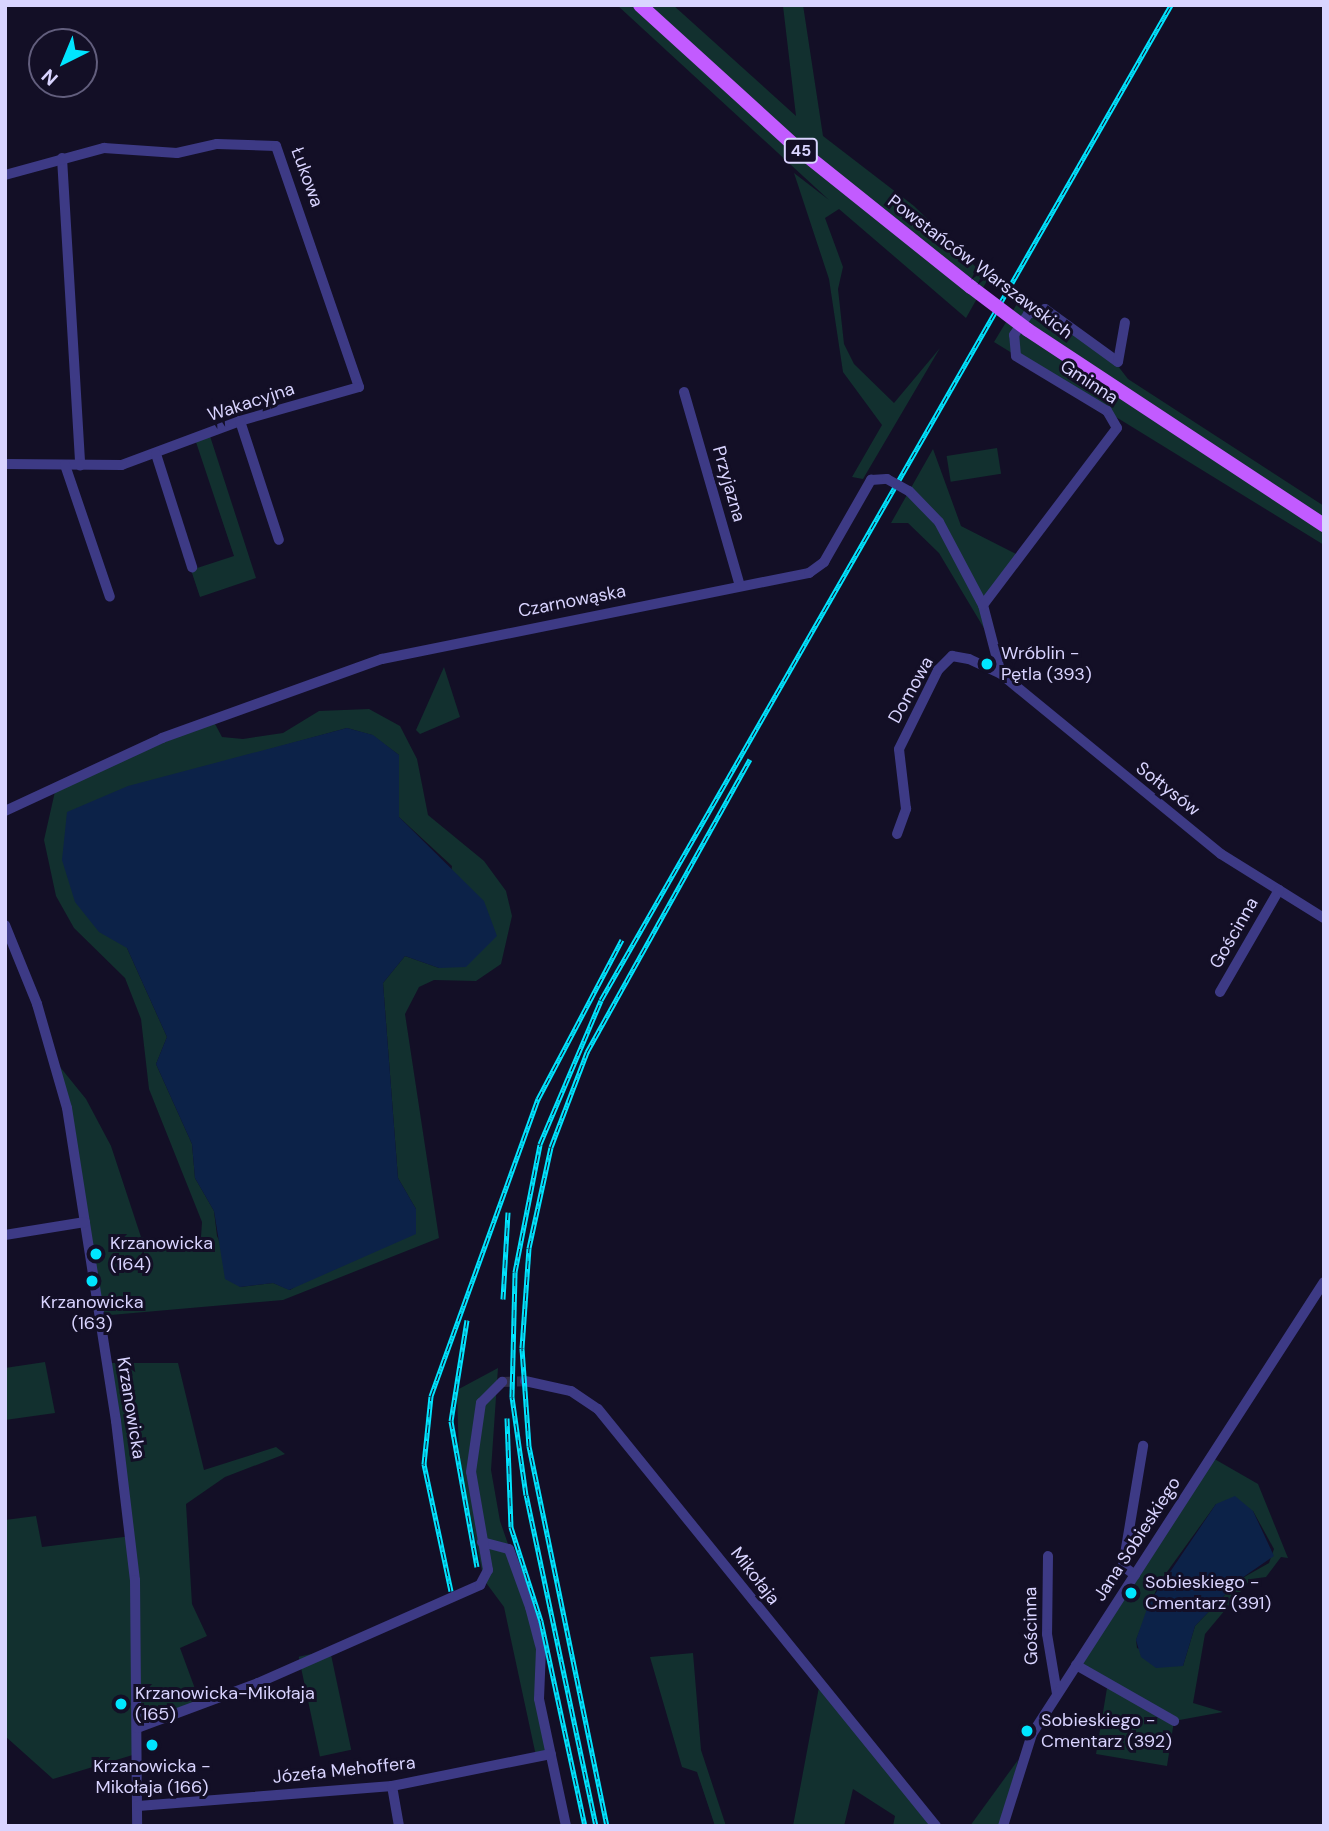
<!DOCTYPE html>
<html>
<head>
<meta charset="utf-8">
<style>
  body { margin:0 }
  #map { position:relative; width:1329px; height:1831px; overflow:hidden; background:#130f26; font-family:"DM Sans",sans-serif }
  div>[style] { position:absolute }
  .green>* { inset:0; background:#12302f; transform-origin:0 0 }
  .water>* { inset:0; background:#0c2248 }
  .minor-tunnel>* { height:10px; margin-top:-5px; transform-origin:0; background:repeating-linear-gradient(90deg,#312d47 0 10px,transparent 0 15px) }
  .minor>* { height:10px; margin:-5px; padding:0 5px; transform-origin:5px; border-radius:5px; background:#3d3a85 }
  .major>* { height:14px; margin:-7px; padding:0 7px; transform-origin:7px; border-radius:7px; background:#c25bff }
  .rail>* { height:5px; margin-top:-2.5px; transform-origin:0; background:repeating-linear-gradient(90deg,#130f26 0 8px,#00e5ff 0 16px); box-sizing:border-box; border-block:2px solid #00e5ff }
  .minor-bridge>* { height:10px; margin:-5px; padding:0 5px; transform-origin:5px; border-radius:5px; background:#3d3a85 }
  .major-bridge>* { height:14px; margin:-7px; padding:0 7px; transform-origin:7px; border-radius:7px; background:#c25bff }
  .dots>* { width:19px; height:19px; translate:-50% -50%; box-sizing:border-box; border:4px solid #130f26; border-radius:50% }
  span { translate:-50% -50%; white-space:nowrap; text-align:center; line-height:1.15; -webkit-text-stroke:6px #130f26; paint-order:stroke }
  .shield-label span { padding:2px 5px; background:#130f26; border:2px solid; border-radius:5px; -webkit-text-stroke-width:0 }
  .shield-label { font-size:16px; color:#d9d4ff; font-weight:700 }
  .street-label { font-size:18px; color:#d9d4ff }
  .poi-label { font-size:18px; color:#d9d4ff }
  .left { translate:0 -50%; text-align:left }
  .frame { position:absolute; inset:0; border:7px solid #d9d4ff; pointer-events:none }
  .north { position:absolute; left:28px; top:28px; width:70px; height:70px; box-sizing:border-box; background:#130f26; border:2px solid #625e7d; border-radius:50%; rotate:223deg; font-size:19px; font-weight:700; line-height:28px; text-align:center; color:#d9d4ff }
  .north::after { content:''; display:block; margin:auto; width:24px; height:32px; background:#00e5ff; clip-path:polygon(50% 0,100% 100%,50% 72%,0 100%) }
</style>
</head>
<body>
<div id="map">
  <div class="green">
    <div style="clip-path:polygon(617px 5px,673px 5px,796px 116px,783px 6px,803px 5px,823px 136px,914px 206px,988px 279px,966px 318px,839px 209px,825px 218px,843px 267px,838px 289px,844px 344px,854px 364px,894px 403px,940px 348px,863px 479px,852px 477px,882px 425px,843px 372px,829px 279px,794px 173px,829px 200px)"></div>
    <div style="clip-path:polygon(1023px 294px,1114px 361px,1128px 379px,1324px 506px,1324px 545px,994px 342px)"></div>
    <div style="clip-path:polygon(209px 433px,256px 578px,200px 597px,191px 570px,234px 556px,195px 439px)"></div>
    <div style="left:997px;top:448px;width:26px;height:51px;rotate:81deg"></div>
    <div style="clip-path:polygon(933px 449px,961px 526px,1020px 556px,983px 605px,1000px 655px,939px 553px,908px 523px,891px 523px)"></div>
    <div style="clip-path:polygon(444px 667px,460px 717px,420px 734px,416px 730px)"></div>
    <div style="clip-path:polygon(evenodd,369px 709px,400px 726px,417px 759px,428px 815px,484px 861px,506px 891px,512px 916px,501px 964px,476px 981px,434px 980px,419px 987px,405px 1014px,439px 1238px,283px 1300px,99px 1316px,56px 1062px,86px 1099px,111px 1146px,141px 1237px,200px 1252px,202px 1222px,149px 1089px,141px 1019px,125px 978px,74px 928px,56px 896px,44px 840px,56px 787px,214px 722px,222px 737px,243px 739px,283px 733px,319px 711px,369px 709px,347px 728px,372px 735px,399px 755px,399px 817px,452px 866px,439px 968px,405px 956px,383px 983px,398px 1178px,416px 1209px,290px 1290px,273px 1283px,240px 1287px,217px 1236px,214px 1211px,195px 1178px,192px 1144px,156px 1064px,167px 1037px,127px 948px,219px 763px,347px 728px)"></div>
    <div style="clip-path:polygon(45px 1362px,55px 1413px,5px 1420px,5px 1368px)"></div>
    <div style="clip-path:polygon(107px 1363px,178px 1363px,204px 1470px,276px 1447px,285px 1454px,225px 1477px,186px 1504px,192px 1604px,207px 1636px,180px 1648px,201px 1705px,137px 1728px,136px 1754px,53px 1779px,5px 1736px,5px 1520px,36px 1516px,42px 1547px,132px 1536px)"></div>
    <div style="clip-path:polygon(498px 1368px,491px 1470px,500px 1521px,530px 1607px,551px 1754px,536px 1756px,504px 1607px,484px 1580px,459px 1462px,457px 1390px)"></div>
    <div style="clip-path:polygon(evenodd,1211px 1457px,1258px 1484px,1288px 1558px,1281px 1557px,1266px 1577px,1251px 1579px,1205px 1634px,1193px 1703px,1223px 1712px,1174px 1721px,1167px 1766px,1096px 1754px,1108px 1682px,1076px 1665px,1211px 1457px,1216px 1504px,1253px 1511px,1274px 1549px,1269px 1563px,1239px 1580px,1195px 1626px,1183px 1666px,1137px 1648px,1136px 1640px,1159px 1583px,1216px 1504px)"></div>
    <div style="left:330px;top:1650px;width:102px;height:32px;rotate:78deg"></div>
    <div style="clip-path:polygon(693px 1653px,701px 1750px,726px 1826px,715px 1826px,697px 1772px,682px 1767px,650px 1657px)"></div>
    <div style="clip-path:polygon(819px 1687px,936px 1826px,893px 1826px,895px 1816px,853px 1789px,844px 1826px,793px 1826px)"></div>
    <div style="clip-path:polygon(1018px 1760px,1003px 1826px,970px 1826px)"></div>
  </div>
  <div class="water">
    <div style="clip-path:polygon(347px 728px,373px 735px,399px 755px,399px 817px,484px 901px,497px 936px,466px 967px,439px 968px,405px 956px,383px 983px,398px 1178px,416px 1209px,416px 1234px,289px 1290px,273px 1283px,240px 1287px,225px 1279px,214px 1211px,195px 1178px,192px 1144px,156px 1064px,167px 1037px,127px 948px,99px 932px,75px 902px,62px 860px,67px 812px,128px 786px)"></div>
    <div style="clip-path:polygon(1235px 1496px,1253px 1511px,1274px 1556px,1239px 1580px,1195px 1626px,1183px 1666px,1156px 1668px,1141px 1657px,1136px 1640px,1149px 1603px,1216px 1504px)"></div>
  </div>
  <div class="minor-tunnel">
    <div style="left:502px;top:1382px;width:23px;rotate:-2deg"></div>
  </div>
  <div class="minor">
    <div style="left:62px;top:158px;width:308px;rotate:86.6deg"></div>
    <div style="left:5px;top:175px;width:103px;rotate:-15.3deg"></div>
    <div style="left:104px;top:148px;width:73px;rotate:3.9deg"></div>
    <div style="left:177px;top:153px;width:41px;rotate:-12.7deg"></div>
    <div style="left:217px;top:144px;width:59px;rotate:1.9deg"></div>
    <div style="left:276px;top:146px;width:255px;rotate:71deg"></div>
    <div style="left:359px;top:387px;width:124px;rotate:164.1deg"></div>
    <div style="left:240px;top:421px;width:126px;rotate:159.6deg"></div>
    <div style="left:122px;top:465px;width:117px;rotate:-179.5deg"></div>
    <div style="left:684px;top:392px;width:202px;rotate:73.9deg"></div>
    <div style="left:240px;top:421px;width:125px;rotate:71.9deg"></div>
    <div style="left:156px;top:454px;width:119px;rotate:72.3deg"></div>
    <div style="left:65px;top:465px;width:139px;rotate:71.2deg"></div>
    <div style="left:909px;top:491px;width:43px;rotate:45.9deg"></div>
    <div style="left:939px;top:522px;width:94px;rotate:62.1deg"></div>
    <div style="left:983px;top:605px;width:71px;rotate:75.4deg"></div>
    <div style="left:983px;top:605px;width:222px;rotate:-52.9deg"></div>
    <div style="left:1117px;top:428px;width:20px;rotate:-120deg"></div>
    <div style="left:1107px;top:411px;width:106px;rotate:-148.9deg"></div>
    <div style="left:1016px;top:356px;width:21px;rotate:-95deg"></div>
    <div style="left:1014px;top:335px;width:25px;rotate:-56deg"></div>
    <div style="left:1028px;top:314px;width:18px;rotate:-16deg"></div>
    <div style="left:1045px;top:309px;width:90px;rotate:36deg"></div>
    <div style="left:1118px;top:362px;width:40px;rotate:-80deg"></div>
    <div style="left:5px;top:811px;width:173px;rotate:-24.9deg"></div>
    <div style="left:162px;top:738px;width:234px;rotate:-19.8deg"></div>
    <div style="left:382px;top:659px;width:436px;rotate:-11.4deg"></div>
    <div style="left:809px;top:573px;width:19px;rotate:-36deg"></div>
    <div style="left:824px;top:562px;width:95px;rotate:-60.2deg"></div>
    <div style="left:871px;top:480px;width:16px;rotate:-4deg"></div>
    <div style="left:897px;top:834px;width:27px;rotate:-70deg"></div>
    <div style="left:906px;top:809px;width:60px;rotate:-96.7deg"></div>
    <div style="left:899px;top:749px;width:88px;rotate:-63.7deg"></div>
    <div style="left:938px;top:670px;width:20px;rotate:-45deg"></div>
    <div style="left:952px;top:656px;width:17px;rotate:10deg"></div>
    <div style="left:969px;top:659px;width:35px;rotate:25deg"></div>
    <div style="left:1001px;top:674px;width:284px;rotate:39.3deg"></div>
    <div style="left:1221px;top:854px;width:121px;rotate:31.9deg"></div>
    <div style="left:5px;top:925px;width:85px;rotate:67.9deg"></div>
    <div style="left:37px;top:1004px;width:108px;rotate:73.9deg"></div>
    <div style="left:67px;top:1108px;width:317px;rotate:81.1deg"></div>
    <div style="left:116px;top:1421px;width:160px;rotate:83.2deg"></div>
    <div style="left:135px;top:1580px;width:246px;rotate:89.5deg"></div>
    <div style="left:1220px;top:992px;width:118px;rotate:-60deg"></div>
    <div style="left:5px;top:1235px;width:81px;rotate:-9.2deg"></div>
    <div style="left:525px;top:1381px;width:47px;rotate:12.3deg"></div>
    <div style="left:571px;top:1391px;width:32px;rotate:34deg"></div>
    <div style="left:598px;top:1409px;width:537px;rotate:50.97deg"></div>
    <div style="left:482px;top:1542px;width:28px;rotate:15deg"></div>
    <div style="left:509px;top:1549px;width:62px;rotate:70.1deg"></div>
    <div style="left:530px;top:1607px;width:43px;rotate:75.3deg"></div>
    <div style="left:541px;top:1649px;width:50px;rotate:92.3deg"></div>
    <div style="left:539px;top:1699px;width:130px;rotate:78deg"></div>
    <div style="left:1048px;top:1556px;width:78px;rotate:90.7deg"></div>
    <div style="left:1047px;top:1634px;width:61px;rotate:80.5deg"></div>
    <div style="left:1135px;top:1575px;width:15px;rotate:-143deg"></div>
    <div style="left:1123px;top:1566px;width:122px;rotate:-80.5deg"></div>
    <div style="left:1076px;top:1665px;width:113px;rotate:29.7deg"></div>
    <div style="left:137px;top:1728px;width:129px;rotate:-20.4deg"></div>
    <div style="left:258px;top:1683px;width:243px;rotate:-23.8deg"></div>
    <div style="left:480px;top:1585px;width:17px;rotate:-62deg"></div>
    <div style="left:488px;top:1570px;width:99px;rotate:-99.8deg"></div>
    <div style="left:471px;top:1472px;width:70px;rotate:-81.8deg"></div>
    <div style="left:481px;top:1403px;width:30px;rotate:-45deg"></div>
    <div style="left:392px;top:1786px;width:41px;rotate:80.1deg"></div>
    <div style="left:138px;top:1806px;width:255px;rotate:-4.5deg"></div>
    <div style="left:392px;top:1786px;width:162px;rotate:-11.4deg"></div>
    <div style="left:1003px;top:1826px;width:96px;rotate:-72.5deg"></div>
    <div style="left:1032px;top:1734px;width:538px;rotate:-57.14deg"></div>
  </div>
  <div class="major">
    <div style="left:640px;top:5px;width:211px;rotate:42.3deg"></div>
    <div style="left:796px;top:147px;width:224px;rotate:38.7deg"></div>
    <div style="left:1028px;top:330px;width:354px;rotate:33.4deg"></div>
  </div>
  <div class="rail">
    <div style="left:503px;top:1299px;width:87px;rotate:-86.7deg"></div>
    <div style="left:467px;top:1320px;width:102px;rotate:99deg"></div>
    <div style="left:451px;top:1421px;width:148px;rotate:79.9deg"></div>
    <div style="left:507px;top:1418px;width:109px;rotate:87.9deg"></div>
    <div style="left:511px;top:1527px;width:99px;rotate:72.3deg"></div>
    <div style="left:541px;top:1621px;width:210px;rotate:77.9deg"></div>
    <div style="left:451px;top:1591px;width:130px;rotate:-102deg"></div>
    <div style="left:424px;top:1464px;width:68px;rotate:-84.1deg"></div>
    <div style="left:431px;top:1396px;width:316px;rotate:-70.2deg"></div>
    <div style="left:538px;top:1099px;width:180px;rotate:-62.2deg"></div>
    <div style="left:596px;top:1826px;width:338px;rotate:-101.9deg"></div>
    <div style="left:526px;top:1495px;width:99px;rotate:-98.1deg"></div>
    <div style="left:512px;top:1397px;width:125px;rotate:-88.6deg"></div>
    <div style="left:515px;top:1272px;width:130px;rotate:-78.9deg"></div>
    <div style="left:540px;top:1144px;width:156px;rotate:-67deg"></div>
    <div style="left:601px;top:1000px;width:1147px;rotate:-60.19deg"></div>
    <div style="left:607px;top:1826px;width:388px;rotate:-101.6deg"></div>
    <div style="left:529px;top:1446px;width:98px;rotate:-94.1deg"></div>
    <div style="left:522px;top:1348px;width:100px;rotate:-86deg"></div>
    <div style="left:529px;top:1248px;width:103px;rotate:-77.7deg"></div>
    <div style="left:551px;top:1147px;width:102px;rotate:-69.2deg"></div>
    <div style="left:587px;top:1052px;width:335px;rotate:-60.9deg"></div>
  </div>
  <div class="minor-bridge">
    <div style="left:887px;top:479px;width:25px;rotate:29deg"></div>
  </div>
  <div class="major-bridge">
    <div style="left:971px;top:287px;width:71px;rotate:37deg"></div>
  </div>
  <div class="dots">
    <div style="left:987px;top:664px;background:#00e5ff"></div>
    <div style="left:96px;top:1254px;background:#00e5ff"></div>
    <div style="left:92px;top:1281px;background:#00e5ff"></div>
    <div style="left:1131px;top:1593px;background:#00e5ff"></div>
    <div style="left:121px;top:1704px;background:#00e5ff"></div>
    <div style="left:1027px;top:1731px;background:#00e5ff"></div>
    <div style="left:152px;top:1745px;background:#00e5ff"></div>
  </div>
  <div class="shield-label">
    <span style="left:801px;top:151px">45</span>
  </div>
  <div class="street-label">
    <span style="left:307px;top:177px;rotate:70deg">Łukowa</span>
    <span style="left:980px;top:267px;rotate:37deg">Powstańców Warszawskich</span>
    <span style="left:1089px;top:382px;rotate:33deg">Gminna</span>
    <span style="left:251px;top:402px;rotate:-18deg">Wakacyjna</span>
    <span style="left:729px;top:484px;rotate:74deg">Przyjazna</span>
    <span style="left:572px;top:601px;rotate:-11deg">Czarnowąska</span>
    <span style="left:911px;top:690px;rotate:-61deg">Domowa</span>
    <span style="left:1168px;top:789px;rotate:38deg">Sołtysów</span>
    <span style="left:1234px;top:933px;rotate:-60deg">Gościnna</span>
    <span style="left:131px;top:1408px;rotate:81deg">Krzanowicka</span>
    <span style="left:1137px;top:1539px;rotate:-57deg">Jana Sobieskiego</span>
    <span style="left:755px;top:1576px;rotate:52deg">Mikołaja</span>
    <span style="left:1031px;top:1626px;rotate:-91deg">Gościnna</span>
    <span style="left:344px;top:1770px;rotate:-6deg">Józefa Mehoffera</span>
  </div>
  <div class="poi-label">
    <span class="left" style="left:1001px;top:664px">Wróblin -<br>Pętla (393)</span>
    <span class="left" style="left:110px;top:1254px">Krzanowicka<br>(164)</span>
    <span style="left:92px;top:1313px">Krzanowicka<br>(163)</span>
    <span class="left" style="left:1145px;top:1593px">Sobieskiego -<br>Cmentarz (391)</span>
    <span class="left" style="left:135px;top:1704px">Krzanowicka-Mikołaja<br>(165)</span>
    <span class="left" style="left:1041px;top:1731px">Sobieskiego -<br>Cmentarz (392)</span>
    <span style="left:152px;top:1777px">Krzanowicka -<br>Mikołaja (166)</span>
  </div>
  <div class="frame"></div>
  <div class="north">N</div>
</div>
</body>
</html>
